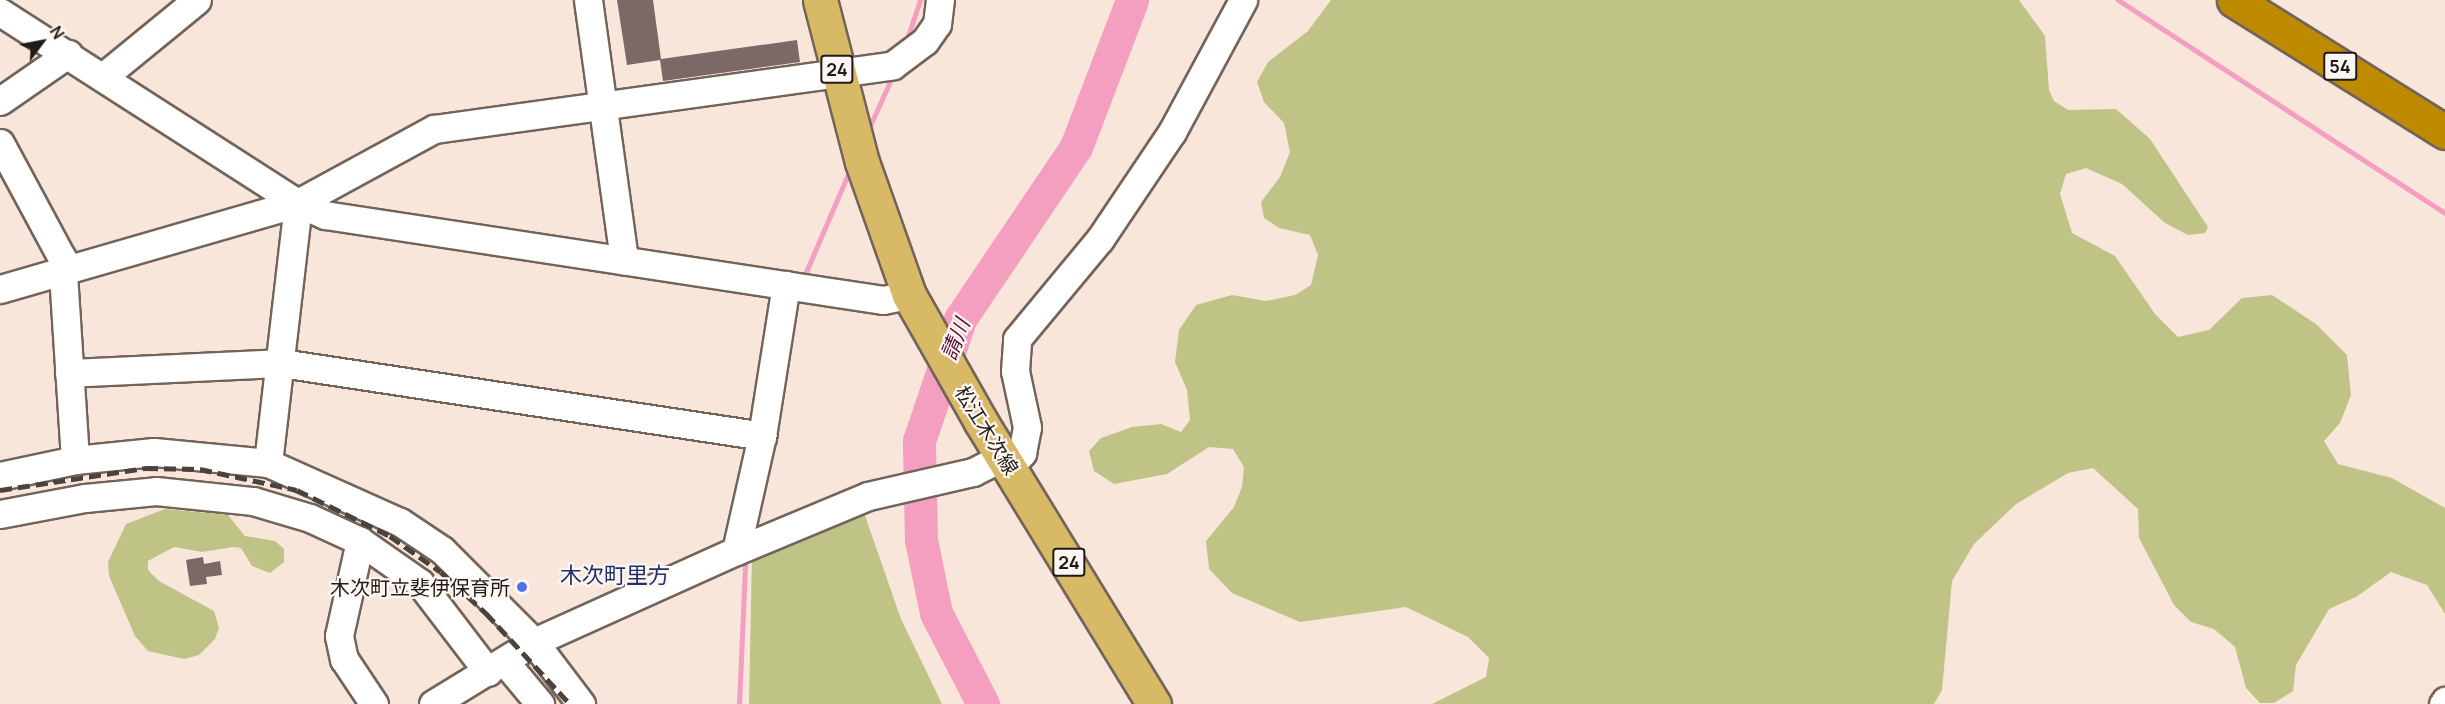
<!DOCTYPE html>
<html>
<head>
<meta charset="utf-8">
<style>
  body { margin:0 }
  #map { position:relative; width:2445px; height:704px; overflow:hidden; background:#f8e6db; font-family:Manrope,"Noto Sans JP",sans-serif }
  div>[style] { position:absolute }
  .green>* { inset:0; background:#bfc486 }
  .stream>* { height:5px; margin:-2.5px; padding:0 2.5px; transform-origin:2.5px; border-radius:2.5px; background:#f49ec0 }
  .river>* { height:33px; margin:-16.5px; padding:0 16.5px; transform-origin:16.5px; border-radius:16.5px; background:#f49ec0 }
  .building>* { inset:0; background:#7c6867 }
  .roads { filter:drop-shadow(2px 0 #73645a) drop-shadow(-2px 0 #73645a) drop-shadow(0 2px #73645a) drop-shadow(0 -2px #73645a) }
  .minor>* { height:27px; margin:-13.5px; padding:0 13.5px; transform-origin:13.5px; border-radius:13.5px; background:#fff }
  .major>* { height:33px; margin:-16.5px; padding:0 16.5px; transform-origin:16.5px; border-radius:16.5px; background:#d8b966 }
  .highway>* { height:33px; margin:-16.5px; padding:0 16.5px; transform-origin:16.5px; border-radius:16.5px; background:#be8a00 }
  .rail>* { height:4.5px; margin-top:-2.25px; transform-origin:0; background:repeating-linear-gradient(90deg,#4b423d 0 12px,transparent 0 18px) }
  .dots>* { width:16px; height:16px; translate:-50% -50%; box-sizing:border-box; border:3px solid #fdf6f2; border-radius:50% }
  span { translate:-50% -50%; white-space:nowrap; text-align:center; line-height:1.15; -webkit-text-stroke:4.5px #fdf6f2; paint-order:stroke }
  .shield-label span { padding:2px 4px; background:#fdf6f2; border:2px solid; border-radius:4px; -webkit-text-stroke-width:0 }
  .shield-label { font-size:18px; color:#211b17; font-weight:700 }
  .street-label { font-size:20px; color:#211b17 }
  .poi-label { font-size:20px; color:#211b17 }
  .right { translate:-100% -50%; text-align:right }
  .water-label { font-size:21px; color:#590f35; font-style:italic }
  .quarter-label { font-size:22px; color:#1f326a }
  .north { position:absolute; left:12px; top:12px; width:60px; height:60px; -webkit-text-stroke:4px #fdf6f2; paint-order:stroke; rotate:58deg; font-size:16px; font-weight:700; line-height:24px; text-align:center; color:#211b17 }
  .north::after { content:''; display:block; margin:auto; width:21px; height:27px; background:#211b17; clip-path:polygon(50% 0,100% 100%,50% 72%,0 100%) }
</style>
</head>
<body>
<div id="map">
  <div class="green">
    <div style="clip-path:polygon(1331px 0,2019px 0,2045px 36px,2049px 90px,2054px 101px,2068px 110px,2116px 109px,2150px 139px,2208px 227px,2205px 233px,2188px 235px,2165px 223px,2122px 184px,2086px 168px,2066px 174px,2060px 194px,2072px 233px,2115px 256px,2155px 314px,2178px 337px,2209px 330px,2242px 298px,2272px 295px,2316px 324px,2347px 355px,2351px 395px,2340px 423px,2324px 441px,2338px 464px,2392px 478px,2445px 508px,2445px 614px,2427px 585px,2391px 572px,2356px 597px,2329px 609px,2296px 665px,2293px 691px,2274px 703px,2260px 703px,2246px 688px,2235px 647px,2214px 629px,2191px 622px,2174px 605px,2139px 538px,2138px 509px,2093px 468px,2068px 473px,2016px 504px,1974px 544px,1952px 581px,1942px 690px,1934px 704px,1432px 704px,1486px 677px,1489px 658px,1468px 637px,1406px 607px,1300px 622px,1232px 593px,1209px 569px,1206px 541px,1234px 507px,1242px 487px,1244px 467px,1233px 449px,1209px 447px,1167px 474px,1114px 484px,1094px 471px,1089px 451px,1101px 438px,1132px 427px,1161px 424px,1181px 432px,1190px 420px,1187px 390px,1175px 362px,1179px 330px,1196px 305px,1232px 295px,1266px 301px,1295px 295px,1311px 285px,1318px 255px,1310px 235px,1279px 228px,1264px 218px,1261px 202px,1280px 177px,1290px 152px,1284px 123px,1264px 102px,1257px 82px,1268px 62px,1308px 31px)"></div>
    <div style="clip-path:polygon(165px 509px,228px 515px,245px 536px,275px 541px,284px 549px,284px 562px,270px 573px,252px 566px,241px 548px,233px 547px,202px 552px,174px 547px,148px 561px,148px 570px,159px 581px,214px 611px,219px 628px,215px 639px,199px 655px,184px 659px,148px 651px,135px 636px,109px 576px,108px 562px,126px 524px)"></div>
    <div style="clip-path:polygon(863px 510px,901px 619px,942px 704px,749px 704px,752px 553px)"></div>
  </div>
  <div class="stream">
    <div style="left:2118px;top:0;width:390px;rotate:33.1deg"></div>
    <div style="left:906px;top:42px;width:44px;rotate:-71.6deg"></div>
    <div style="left:867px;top:132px;width:63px;rotate:-65.5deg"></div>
    <div style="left:803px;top:279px;width:122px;rotate:-66.8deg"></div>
    <div style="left:739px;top:704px;width:140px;rotate:-87.5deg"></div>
  </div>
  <div class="river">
    <div style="left:983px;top:704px;width:102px;rotate:-117.3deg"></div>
    <div style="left:936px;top:613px;width:75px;rotate:-101.6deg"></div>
    <div style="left:921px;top:540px;width:99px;rotate:-91.2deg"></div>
    <div style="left:919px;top:441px;width:129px;rotate:-71.4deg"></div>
    <div style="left:960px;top:319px;width:207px;rotate:-56deg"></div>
    <div style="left:1076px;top:147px;width:157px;rotate:-69.1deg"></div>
  </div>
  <div class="building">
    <div style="clip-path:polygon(617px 0,653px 0,661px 59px,797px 40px,800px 62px,663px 81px,660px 60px,627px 65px)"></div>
    <div style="clip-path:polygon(203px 557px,204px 564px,220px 561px,222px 575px,206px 577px,207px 584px,190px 586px,186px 560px)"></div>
  </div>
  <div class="roads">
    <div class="minor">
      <div style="left:588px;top:0;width:263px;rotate:82.1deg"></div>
      <div style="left:0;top:12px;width:354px;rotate:32.7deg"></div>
      <div style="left:298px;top:203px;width:30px;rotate:24deg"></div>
      <div style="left:325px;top:215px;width:564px;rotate:8.66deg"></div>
      <div style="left:883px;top:300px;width:26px;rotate:-11deg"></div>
      <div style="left:104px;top:76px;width:120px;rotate:-39.3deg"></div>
      <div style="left:0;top:101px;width:83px;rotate:-34.7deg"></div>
      <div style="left:0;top:143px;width:131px;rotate:61.7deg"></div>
      <div style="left:62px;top:258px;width:202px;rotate:86.3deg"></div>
      <div style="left:0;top:289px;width:310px;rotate:-16.1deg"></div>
      <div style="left:298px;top:203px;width:155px;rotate:-28.6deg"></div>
      <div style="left:434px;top:129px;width:463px;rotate:-7.9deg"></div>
      <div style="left:893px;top:65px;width:40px;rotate:-37deg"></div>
      <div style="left:925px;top:41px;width:21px;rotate:-55deg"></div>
      <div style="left:937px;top:24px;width:24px;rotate:-83deg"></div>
      <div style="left:69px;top:373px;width:212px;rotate:-2.7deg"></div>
      <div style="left:281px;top:363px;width:487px;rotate:8.6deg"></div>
      <div style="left:268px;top:463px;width:262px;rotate:-83.4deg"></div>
      <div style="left:1010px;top:466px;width:18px;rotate:-47deg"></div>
      <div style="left:1022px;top:453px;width:26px;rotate:-79deg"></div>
      <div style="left:1027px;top:427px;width:57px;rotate:-102.1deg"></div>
      <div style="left:1015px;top:371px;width:32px;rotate:-86deg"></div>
      <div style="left:1017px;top:339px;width:130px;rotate:-50.3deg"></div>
      <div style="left:1100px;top:239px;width:129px;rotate:-56.1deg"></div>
      <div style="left:1172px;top:132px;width:150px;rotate:-61.7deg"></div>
      <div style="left:0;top:476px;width:77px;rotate:-12deg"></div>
      <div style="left:75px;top:460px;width:79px;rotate:-5.8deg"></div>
      <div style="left:154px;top:452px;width:115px;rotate:5.5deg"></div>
      <div style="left:268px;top:463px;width:145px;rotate:24.1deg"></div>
      <div style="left:400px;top:522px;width:50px;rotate:33.7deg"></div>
      <div style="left:442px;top:550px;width:130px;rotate:45deg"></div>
      <div style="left:534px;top:642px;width:78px;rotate:52.8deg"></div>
      <div style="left:0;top:514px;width:86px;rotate:-10.7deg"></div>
      <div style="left:85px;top:498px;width:71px;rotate:-5.6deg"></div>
      <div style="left:156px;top:491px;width:98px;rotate:5.9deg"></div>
      <div style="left:253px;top:501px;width:59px;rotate:16.6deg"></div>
      <div style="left:310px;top:518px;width:55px;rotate:24.7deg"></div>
      <div style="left:360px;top:541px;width:73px;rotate:35deg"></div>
      <div style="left:420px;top:583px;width:112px;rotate:52.6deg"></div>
      <div style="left:360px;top:541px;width:97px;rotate:102.5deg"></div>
      <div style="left:339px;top:636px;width:24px;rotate:78deg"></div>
      <div style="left:344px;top:659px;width:54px;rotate:56.3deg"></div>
      <div style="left:736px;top:551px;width:118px;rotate:-77.3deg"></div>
      <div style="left:762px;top:436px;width:153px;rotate:-81deg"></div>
      <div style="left:505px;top:662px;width:55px;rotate:50.2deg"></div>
      <div style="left:433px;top:704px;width:119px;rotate:-31.5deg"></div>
      <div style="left:534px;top:642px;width:222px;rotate:-24.3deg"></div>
      <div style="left:736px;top:551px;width:143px;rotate:-22.6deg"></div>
      <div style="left:868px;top:496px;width:108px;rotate:-12.9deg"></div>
      <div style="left:973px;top:472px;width:35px;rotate:-27deg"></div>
      <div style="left:2443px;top:704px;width:4px;rotate:-56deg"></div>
    </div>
    <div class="major">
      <div style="left:820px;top:0;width:167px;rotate:75.5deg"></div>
      <div style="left:862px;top:162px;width:141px;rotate:70.5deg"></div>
      <div style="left:909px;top:295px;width:146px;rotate:60.4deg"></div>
      <div style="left:981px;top:422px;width:331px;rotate:58.5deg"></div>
    </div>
    <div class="highway">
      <div style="left:2234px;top:0;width:249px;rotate:32deg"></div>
    </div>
  </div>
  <div class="rail">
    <div style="left:0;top:490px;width:148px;rotate:-8.6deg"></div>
    <div style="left:146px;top:468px;width:54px;rotate:1.1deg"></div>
    <div style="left:200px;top:469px;width:99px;rotate:12.2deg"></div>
    <div style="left:297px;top:490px;width:104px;rotate:26.3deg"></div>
    <div style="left:390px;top:536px;width:62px;rotate:35.2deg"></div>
    <div style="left:441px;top:572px;width:61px;rotate:42.3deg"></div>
    <div style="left:486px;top:613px;width:124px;rotate:47.3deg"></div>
  </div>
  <div class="dots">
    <div style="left:522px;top:587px;background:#4d73e7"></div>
  </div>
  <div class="shield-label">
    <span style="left:2340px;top:66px">54</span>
    <span style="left:837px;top:69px">24</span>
    <span style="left:1069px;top:562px">24</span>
  </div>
  <div class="street-label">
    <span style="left:987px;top:430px;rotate:58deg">松江木次線</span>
  </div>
  <div class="poi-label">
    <span class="right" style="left:510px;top:587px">木次町立斐伊保育所</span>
  </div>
  <div class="water-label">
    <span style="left:955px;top:339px;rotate:-68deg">請川</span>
  </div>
  <div class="quarter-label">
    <span style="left:615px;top:576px">木次町里方</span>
  </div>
  <div class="north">N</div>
</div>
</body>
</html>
